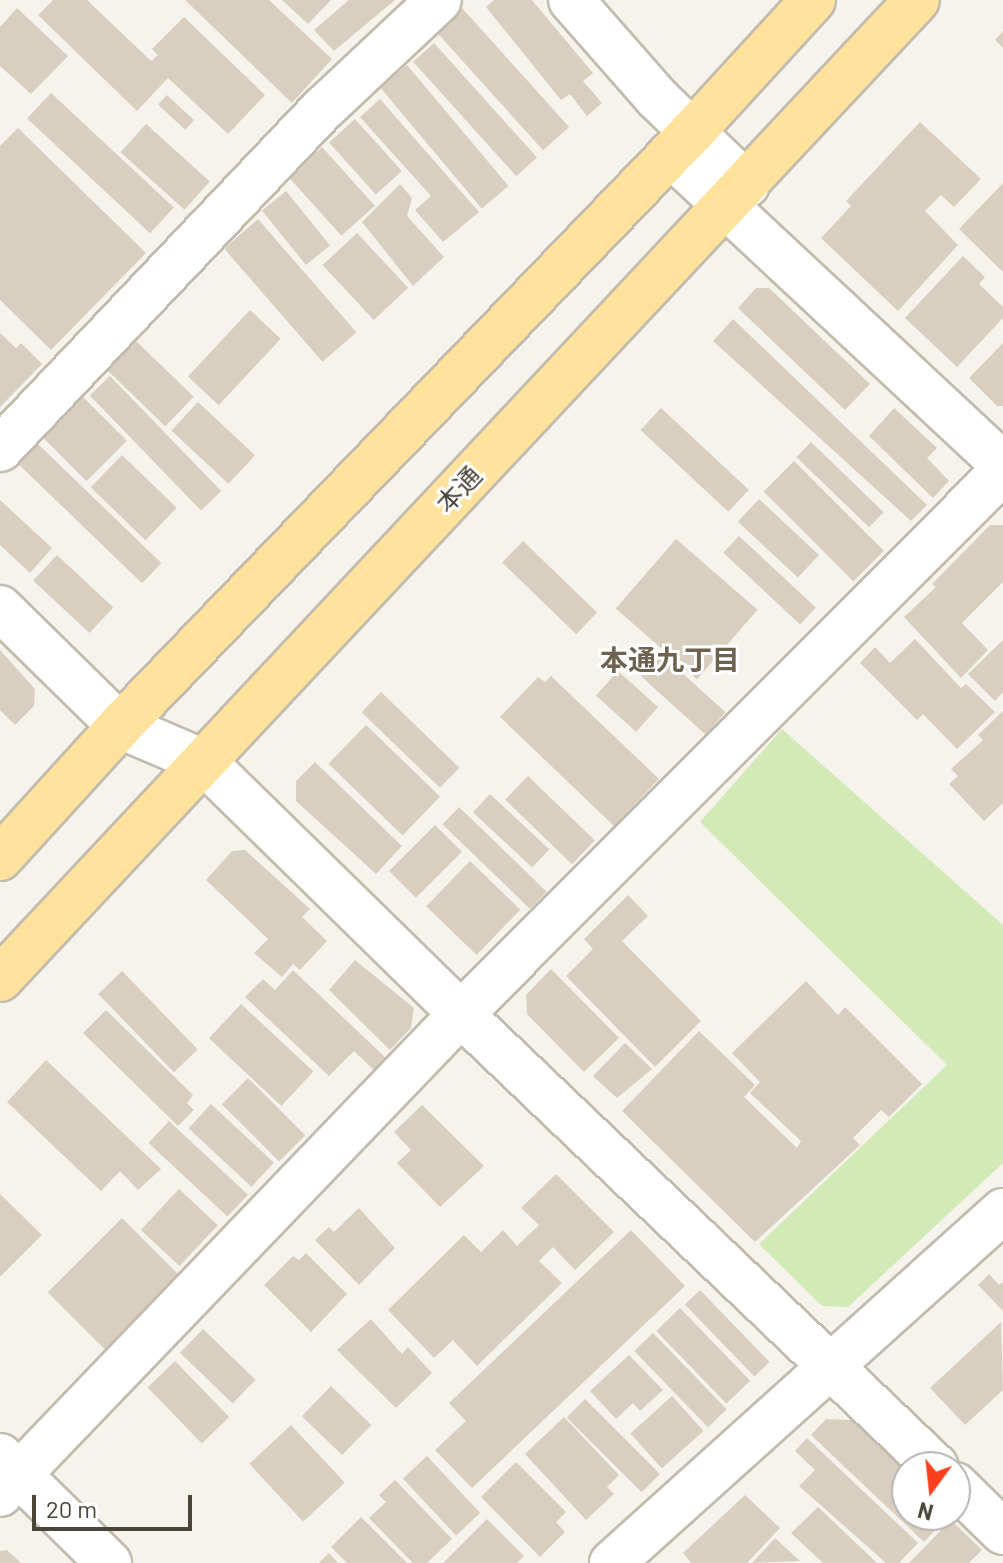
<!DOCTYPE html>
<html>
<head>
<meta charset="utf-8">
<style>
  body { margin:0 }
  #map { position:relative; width:1003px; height:1563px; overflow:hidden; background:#f6f3ec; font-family:Barlow,"Noto Sans JP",sans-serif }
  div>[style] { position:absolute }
  .green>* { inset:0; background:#d2eab5 }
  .building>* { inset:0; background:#d8cfc1; transform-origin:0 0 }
  .roads { filter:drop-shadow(2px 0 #c2bbae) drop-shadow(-2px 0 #c2bbae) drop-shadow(0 2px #c2bbae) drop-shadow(0 -2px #c2bbae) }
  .minor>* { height:44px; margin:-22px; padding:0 22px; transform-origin:22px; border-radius:22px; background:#fff }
  .major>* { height:44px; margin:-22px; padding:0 22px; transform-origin:22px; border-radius:22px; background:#ffe39c }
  span { translate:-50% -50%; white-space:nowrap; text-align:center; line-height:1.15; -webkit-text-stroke:6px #fff; paint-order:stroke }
  .street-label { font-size:26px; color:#4b4439 }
  .neighbourhood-label { font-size:28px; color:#6e6250; font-weight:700 }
  .north { position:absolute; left:891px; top:1451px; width:80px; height:80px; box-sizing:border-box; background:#fff; border:2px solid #b7b4b0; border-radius:50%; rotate:195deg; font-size:22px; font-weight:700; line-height:32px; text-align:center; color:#4b4439 }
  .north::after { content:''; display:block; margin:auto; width:28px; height:36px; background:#fc3f1d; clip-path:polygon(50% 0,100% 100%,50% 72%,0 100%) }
  .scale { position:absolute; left:32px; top:1495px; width:160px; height:36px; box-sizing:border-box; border:4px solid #4b4439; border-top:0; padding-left:10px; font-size:24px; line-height:28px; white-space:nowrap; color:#4b4439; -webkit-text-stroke:6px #fff; paint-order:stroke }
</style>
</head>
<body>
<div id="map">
  <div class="green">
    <div style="clip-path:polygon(782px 729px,1003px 925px,1003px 1163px,848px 1307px,822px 1306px,759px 1244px,947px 1065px,700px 822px)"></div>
  </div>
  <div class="building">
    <div style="clip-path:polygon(53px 0,87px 0,151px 61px,158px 55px,152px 49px,184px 17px,265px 95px,228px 134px,168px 78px,137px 111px,38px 15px)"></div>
    <div style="clip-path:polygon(185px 0,269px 0,332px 59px,292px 103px)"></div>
    <div style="clip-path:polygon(282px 0,331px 0,308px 24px)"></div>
    <div style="clip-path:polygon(349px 0,395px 0,334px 51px,314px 30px)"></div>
    <div style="clip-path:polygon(494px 0,532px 0,593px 73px,583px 81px,602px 103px,587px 116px,570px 94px,561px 100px,486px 7px)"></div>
    <div style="clip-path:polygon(17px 8px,68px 56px,31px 94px,0 66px,0 27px)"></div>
    <div style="left:462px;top:8px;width:160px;height:35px;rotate:48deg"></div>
    <div style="clip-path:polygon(1003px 31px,1003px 48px,995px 40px)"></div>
    <div style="left:434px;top:43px;width:154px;height:28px;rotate:48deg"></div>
    <div style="left:407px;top:65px;width:158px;height:35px;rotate:50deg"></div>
    <div style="left:51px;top:93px;width:168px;height:35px;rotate:43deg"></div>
    <div style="left:167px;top:95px;width:37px;height:13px;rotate:43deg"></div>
    <div style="clip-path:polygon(380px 99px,479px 212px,443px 242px,415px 210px,431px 196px,360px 117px)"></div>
    <div style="left:355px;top:119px;width:70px;height:35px;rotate:48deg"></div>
    <div style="clip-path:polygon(920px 122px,981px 179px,954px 207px,941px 195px,925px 211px,958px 245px,898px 311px,821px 238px,851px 206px,846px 201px)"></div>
    <div style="left:146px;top:124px;width:86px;height:38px;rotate:42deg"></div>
    <div style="clip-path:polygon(18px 128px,146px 253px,51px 350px,0 300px,0 146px)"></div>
    <div style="left:322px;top:147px;width:79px;height:45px;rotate:48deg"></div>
    <div style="clip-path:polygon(1003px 183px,1003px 272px,959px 229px)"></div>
    <div style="clip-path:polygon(400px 184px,412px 198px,407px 216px,444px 257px,413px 286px,362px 222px)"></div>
    <div style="left:286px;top:191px;width:70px;height:31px;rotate:51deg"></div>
    <div style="left:258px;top:219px;width:150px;height:45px;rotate:49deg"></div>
    <div style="left:357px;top:233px;width:75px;height:47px;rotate:47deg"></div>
    <div style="clip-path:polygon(963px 256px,985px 277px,979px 284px,1003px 307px,1003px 318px,957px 367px,905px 318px)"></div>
    <div style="clip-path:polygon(756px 288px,769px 288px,870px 384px,845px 410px,738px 308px)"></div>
    <div style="left:250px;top:310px;width:42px;height:91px;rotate:43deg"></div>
    <div style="clip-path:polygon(733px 319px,927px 505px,911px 521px,713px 341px)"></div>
    <div style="clip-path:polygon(0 333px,16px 348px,21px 343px,42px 364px,0 407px)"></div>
    <div style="left:134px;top:339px;width:83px;height:41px;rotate:44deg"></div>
    <div style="clip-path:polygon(1003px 343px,1003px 406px,997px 406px,969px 378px)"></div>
    <div style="left:110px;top:376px;width:160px;height:28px;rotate:46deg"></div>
    <div style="left:83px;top:397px;width:62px;height:57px;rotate:45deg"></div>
    <div style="left:198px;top:402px;width:78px;height:39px;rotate:43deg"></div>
    <div style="left:661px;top:408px;width:120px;height:30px;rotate:43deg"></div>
    <div style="clip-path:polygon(894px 408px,937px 448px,927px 458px,949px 481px,933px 498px,869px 436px)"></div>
    <div style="left:811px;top:442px;width:101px;height:21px;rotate:44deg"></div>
    <div style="left:37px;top:443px;width:173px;height:28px;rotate:44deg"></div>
    <div style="left:122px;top:455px;width:76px;height:45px;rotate:44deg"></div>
    <div style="left:794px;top:461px;width:127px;height:43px;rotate:45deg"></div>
    <div style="left:759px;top:499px;width:82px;height:31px;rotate:43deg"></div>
    <div style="clip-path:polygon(0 500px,52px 548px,30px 573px,0 545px)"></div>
    <div style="clip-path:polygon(990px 525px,1003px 525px,1003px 582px,962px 623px,988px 650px,961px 678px,904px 617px,936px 587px,932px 584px)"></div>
    <div style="left:739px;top:536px;width:105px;height:23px;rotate:43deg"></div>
    <div style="left:676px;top:539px;width:108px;height:92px;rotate:41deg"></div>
    <div style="left:523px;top:541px;width:103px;height:30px;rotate:44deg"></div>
    <div style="left:57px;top:555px;width:77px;height:35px;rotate:43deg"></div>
    <div style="clip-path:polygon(915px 639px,961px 688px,966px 684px,995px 712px,957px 749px,923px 714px,917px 720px,860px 663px,875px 647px,890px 663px)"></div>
    <div style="clip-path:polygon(1003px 640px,1003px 692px,995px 701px,968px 674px)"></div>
    <div style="clip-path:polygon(0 650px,35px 689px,34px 706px,15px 725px,0 710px)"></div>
    <div style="left:661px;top:654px;width:87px;height:30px;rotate:42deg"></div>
    <div style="left:618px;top:671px;width:54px;height:33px;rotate:42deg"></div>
    <div style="clip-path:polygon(551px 676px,659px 779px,614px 826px,500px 717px,538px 677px,545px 682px)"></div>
    <div style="left:381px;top:692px;width:109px;height:28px;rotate:44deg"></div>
    <div style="clip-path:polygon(1003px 711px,1003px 803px,984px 821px,949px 784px,958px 776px,951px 769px,983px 740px,978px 735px)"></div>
    <div style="left:366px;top:725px;width:103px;height:54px;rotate:44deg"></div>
    <div style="clip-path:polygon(315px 762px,402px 846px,376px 874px,296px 801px,296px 781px)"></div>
    <div style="left:528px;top:776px;width:93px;height:33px;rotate:44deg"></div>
    <div style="left:490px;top:794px;width:81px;height:25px;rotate:43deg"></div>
    <div style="left:459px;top:807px;width:122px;height:24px;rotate:44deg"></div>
    <div style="left:435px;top:825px;width:38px;height:65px;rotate:45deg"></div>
    <div style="clip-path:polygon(245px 850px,310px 909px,302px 917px,327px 941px,300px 970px,293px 964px,282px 977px,254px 953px,268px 939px,206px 880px,232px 851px)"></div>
    <div style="left:470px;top:861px;width:70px;height:63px;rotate:44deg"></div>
    <div style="clip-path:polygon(628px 895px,648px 916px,622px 941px,701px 1021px,655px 1067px,566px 976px,593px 949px,584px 939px)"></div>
    <div style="clip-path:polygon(355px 960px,414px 1008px,411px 1028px,390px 1050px,329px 990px)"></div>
    <div style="clip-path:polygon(551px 969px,619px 1038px,584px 1072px,527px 1014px,526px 995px)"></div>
    <div style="clip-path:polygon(293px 970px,386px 1058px,374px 1070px,354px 1051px,329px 1076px,245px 997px,263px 979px,275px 990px)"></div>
    <div style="left:122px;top:971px;width:109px;height:33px;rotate:46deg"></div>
    <div style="clip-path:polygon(806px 981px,838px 1015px,845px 1007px,922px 1084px,889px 1117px,881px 1110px,853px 1138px,860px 1145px,755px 1242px,622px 1111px,699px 1031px,755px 1085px,744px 1097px,797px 1148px,801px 1141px,750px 1093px,760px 1082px,732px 1053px)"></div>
    <div style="left:241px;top:1004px;width:99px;height:47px;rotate:43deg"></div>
    <div style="clip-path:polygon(106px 1010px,193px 1095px,187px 1103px,194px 1110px,178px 1126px,83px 1033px)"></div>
    <div style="clip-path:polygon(625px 1043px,652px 1069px,617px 1098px,593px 1076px)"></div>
    <div style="clip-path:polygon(46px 1060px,161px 1169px,138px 1190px,120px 1171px,101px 1191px,7px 1102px)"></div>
    <div style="left:248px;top:1078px;width:81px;height:37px;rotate:45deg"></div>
    <div style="left:211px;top:1104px;width:86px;height:33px;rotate:43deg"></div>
    <div style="clip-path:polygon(422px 1105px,484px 1166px,440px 1207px,397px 1163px,411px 1150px,394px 1132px)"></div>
    <div style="left:169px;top:1121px;width:108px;height:30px;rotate:43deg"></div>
    <div style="clip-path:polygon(556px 1174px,614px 1232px,575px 1270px,553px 1247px,539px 1261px,562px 1283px,477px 1366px,453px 1340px,434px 1358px,388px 1310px,464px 1235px,481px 1252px,503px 1230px,517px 1246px,539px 1225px,521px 1208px)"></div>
    <div style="left:179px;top:1189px;width:53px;height:56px;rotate:43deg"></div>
    <div style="clip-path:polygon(0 1194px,42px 1235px,0 1277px)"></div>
    <div style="clip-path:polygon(359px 1208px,395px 1248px,359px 1285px,315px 1240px,329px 1227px,334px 1232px)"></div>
    <div style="left:122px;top:1218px;width:81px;height:105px;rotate:45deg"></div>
    <div style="clip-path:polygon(631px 1230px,685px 1286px,472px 1488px,435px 1450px,466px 1421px,449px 1403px)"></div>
    <div style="clip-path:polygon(306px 1253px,347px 1294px,311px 1332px,264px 1285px,293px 1256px,299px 1260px)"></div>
    <div style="clip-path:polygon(989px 1274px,999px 1285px,1003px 1282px,1003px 1311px,978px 1285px)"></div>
    <div style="left:700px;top:1290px;width:100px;height:21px;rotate:46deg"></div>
    <div style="left:680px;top:1308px;width:101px;height:33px;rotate:46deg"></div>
    <div style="clip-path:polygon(371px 1319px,402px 1354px,408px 1347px,432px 1373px,396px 1408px,337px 1350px)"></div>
    <div style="clip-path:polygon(1001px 1322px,1003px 1390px,965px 1425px,930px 1388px)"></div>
    <div style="left:203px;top:1329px;width:73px;height:33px;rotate:44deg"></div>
    <div style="left:653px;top:1333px;width:106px;height:26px;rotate:46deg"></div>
    <div style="clip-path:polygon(629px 1355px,663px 1390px,640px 1411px,633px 1403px,616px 1419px,590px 1391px)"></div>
    <div style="left:175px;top:1361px;width:78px;height:38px;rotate:46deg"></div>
    <div style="left:331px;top:1386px;width:56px;height:42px;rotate:44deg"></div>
    <div style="left:672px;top:1396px;width:47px;height:56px;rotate:48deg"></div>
    <div style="left:585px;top:1399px;width:106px;height:26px;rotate:45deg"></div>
    <div style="clip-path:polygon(564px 1417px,619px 1475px,607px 1487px,614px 1494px,586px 1520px,525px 1454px)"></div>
    <div style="clip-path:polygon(826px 1419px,852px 1420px,907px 1472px,907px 1515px,949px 1515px,924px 1542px,811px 1435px)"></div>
    <div style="left:291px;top:1425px;width:79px;height:57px;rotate:47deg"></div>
    <div style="clip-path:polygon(807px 1438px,918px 1543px,899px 1563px,886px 1563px,799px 1486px,815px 1470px,795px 1451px)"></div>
    <div style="left:427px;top:1456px;width:78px;height:33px;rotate:47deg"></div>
    <div style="clip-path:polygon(516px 1462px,566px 1512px,556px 1522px,565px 1532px,540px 1557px,481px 1497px)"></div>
    <div style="clip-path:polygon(395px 1480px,452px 1539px,427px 1563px,413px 1563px,369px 1518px,386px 1502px,379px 1495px)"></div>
    <div style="clip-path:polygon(745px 1495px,780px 1528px,747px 1563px,691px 1563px,683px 1553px)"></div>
    <div style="clip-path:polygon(818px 1507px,877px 1563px,823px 1563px,791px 1533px)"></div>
    <div style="clip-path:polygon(361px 1517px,407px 1563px,347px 1563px,331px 1547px)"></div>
    <div style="clip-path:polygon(487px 1519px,524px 1556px,517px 1563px,443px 1563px)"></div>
    <div style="clip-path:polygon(951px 1520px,982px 1550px,969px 1563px,909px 1563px)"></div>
    <div style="clip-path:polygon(775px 1538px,800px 1561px,752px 1563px)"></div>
    <div style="clip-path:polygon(7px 1550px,21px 1563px,0 1563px,0 1551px)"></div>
    <div style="clip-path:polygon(329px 1553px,338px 1563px,319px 1563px)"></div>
  </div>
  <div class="roads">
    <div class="minor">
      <div style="left:571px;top:0;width:130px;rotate:48.7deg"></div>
      <div style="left:657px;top:98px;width:125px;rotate:44deg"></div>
      <div style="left:670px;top:154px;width:456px;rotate:43deg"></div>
      <div style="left:0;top:449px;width:472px;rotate:-46.5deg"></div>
      <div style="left:325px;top:107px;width:156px;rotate:-43.2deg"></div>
      <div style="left:0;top:608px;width:168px;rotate:44.5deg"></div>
      <div style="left:120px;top:726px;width:91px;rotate:23.2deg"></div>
      <div style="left:204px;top:762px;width:360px;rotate:44.4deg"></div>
      <div style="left:461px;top:1014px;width:656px;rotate:43.64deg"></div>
      <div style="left:0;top:1456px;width:153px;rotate:44.5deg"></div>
      <div style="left:955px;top:1485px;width:67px;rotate:44.4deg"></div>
      <div style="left:0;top:1494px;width:666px;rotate:-46.16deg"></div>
      <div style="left:461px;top:1014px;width:767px;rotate:-45.05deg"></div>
      <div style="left:612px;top:1563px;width:526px;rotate:-42deg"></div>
    </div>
    <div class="major">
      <div style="left:0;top:858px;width:178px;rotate:-47.7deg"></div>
      <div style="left:120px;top:726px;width:827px;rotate:-46.08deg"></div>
      <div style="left:694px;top:130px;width:176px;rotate:-47.5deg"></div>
      <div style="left:0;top:979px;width:1341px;rotate:-46.87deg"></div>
    </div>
  </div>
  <div class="street-label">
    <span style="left:458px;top:489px;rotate:-47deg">本通</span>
  </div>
  <div class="neighbourhood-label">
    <span style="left:670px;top:659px">本通九丁目</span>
  </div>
  <div class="north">N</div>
  <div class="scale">20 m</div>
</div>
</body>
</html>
